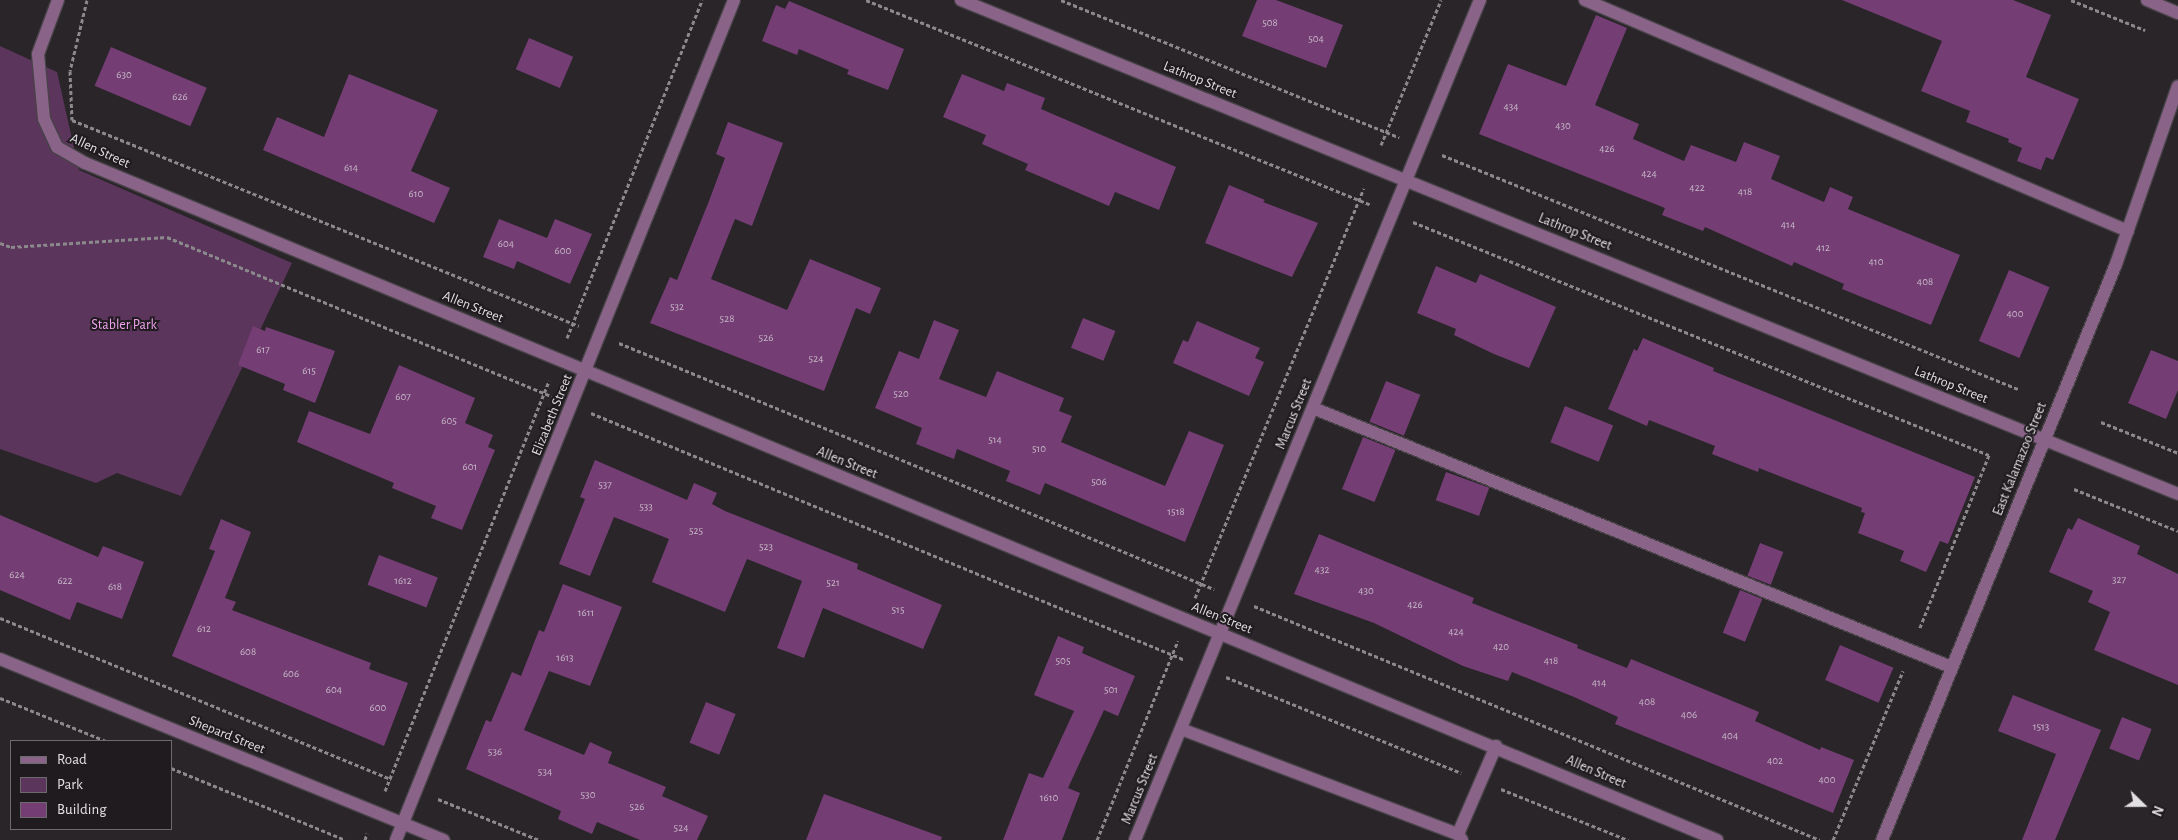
<!DOCTYPE html>
<html>
<head>
<meta charset="utf-8">
<style>
  body { margin:0 }
  #map { position:relative; width:2178px; height:840px; overflow:hidden; background:#292529; font-family:"Alegreya Sans",sans-serif }
  div>[style] { position:absolute }
  .green>* { inset:0; background:#5b355b }
  .building>* { inset:0; background:#743e74; transform-origin:0 0 }
  .path>* { height:3px; margin-top:-1.5px; transform-origin:0; background:repeating-linear-gradient(90deg,#8c898c 0 4px,transparent 0 6.5px) }
  .roads { filter:drop-shadow(1px 0 #474347) drop-shadow(-1px 0 #474347) drop-shadow(0 1px #474347) drop-shadow(0 -1px #474347) }
  .minor>* { height:12px; margin:-6px; padding:0 6px; transform-origin:6px; border-radius:6px; background:#8a6389 }
  span { translate:-50% -50%; white-space:nowrap; text-align:center; line-height:1.15; -webkit-text-stroke:4px #1f1b1f; paint-order:stroke }
  .number-label { font-size:11px; color:#c7b8c7 }
  .number-label span { -webkit-text-stroke-width:0 }
  .street-label { font-size:14px; color:#e3e0e3 }
  .park-label { font-size:14px; color:#f1a2ef }
  .legend { position:absolute; left:10px; top:740px; width:162px; height:90px; box-sizing:border-box; background:#1f1b1f; border:1px solid #6d6a6d; margin:0; padding:6px 9px; list-style:none; font-size:15px; color:#e3e0e3 }
  .legend li { display:flex; align-items:center; gap:10px; height:25px }
  .legend b { width:25px; border:1px solid #6d6a6d }
  .north { position:absolute; left:2118px; top:780px; width:50px; height:50px; -webkit-text-stroke:4px #1f1b1f; paint-order:stroke; rotate:112deg; font-size:14px; font-weight:700; line-height:20px; text-align:center; color:#e3e0e3 }
  .north::after { content:''; display:block; margin:auto; width:18px; height:22px; background:#e3e0e3; clip-path:polygon(50% 0,100% 100%,50% 72%,0 100%) }
</style>
</head>
<body>
<div id="map">
  <div class="green">
    <div style="clip-path:polygon(0 46px,57px 72px,79px 170px,292px 263px,181px 496px,117px 473px,96px 483px,0 449px)"></div>
  </div>
  <div class="building">
    <div style="clip-path:polygon(1257px 0,1276px 0,1343px 25px,1326px 68px,1242px 36px)"></div>
    <div style="clip-path:polygon(1842px 0,2013px 0,2051px 15px,2026px 77px,2079px 99px,2053px 160px,2046px 157px,2041px 170px,2017px 161px,2022px 148px,2008px 142px,2009px 139px,1966px 122px,1970px 111px,1921px 91px,1942px 41px)"></div>
    <div style="clip-path:polygon(789px 1px,904px 49px,888px 90px,847px 74px,849px 70px,799px 49px,797px 55px,762px 41px,776px 5px,785px 9px)"></div>
    <div style="clip-path:polygon(1596px 15px,1627px 28px,1595px 105px,1639px 124px,1633px 139px,1684px 161px,1691px 145px,1736px 162px,1744px 142px,1780px 156px,1771px 179px,1824px 202px,1830px 187px,1853px 197px,1848px 209px,1960px 255px,1931px 325px,1842px 289px,1844px 284px,1794px 262px,1792px 266px,1705px 227px,1703px 231px,1662px 215px,1665px 208px,1479px 134px,1508px 64px,1566px 86px)"></div>
    <div style="left:529px;top:38px;width:48px;height:34px;rotate:23deg"></div>
    <div style="left:111px;top:47px;width:104px;height:42px;rotate:23deg"></div>
    <div style="clip-path:polygon(349px 74px,438px 110px,411px 171px,450px 188px,434px 223px,263px 150px,277px 117px,324px 137px)"></div>
    <div style="clip-path:polygon(962px 74px,1004px 91px,1007px 83px,1045px 98px,1041px 109px,1176px 167px,1159px 210px,1115px 192px,1109px 206px,1025px 170px,1028px 164px,982px 144px,986px 135px,943px 117px)"></div>
    <div style="clip-path:polygon(728px 122px,783px 143px,752px 226px,735px 219px,711px 279px,787px 310px,810px 259px,881px 288px,870px 314px,856px 308px,824px 391px,650px 323px,670px 277px,677px 280px,709px 201px,725px 158px,716px 154px)"></div>
    <div style="clip-path:polygon(1229px 185px,1265px 200px,1263px 202px,1318px 223px,1292px 277px,1205px 243px)"></div>
    <div style="clip-path:polygon(499px 219px,547px 238px,555px 219px,592px 234px,570px 284px,517px 261px,514px 269px,483px 257px)"></div>
    <div style="clip-path:polygon(1436px 266px,1476px 283px,1480px 274px,1556px 307px,1529px 368px,1494px 354px,1454px 335px,1456px 329px,1417px 313px)"></div>
    <div style="left:2009px;top:270px;width:44px;height:77px;rotate:23deg"></div>
    <div style="left:1083px;top:318px;width:35px;height:32px;rotate:22deg"></div>
    <div style="clip-path:polygon(934px 320px,959px 330px,939px 379px,986px 397px,997px 371px,1064px 398px,1059px 411px,1072px 416px,1061px 442px,1165px 486px,1189px 431px,1224px 445px,1185px 542px,1045px 483px,1040px 495px,1006px 481px,1010px 471px,957px 449px,954px 459px,916px 444px,922px 428px,875px 408px,899px 351px,919px 359px)"></div>
    <div style="clip-path:polygon(1197px 321px,1260px 348px,1255px 358px,1264px 362px,1249px 396px,1173px 363px,1183px 340px,1188px 342px)"></div>
    <div style="clip-path:polygon(253px 326px,265px 331px,266px 327px,335px 351px,315px 403px,283px 390px,285px 384px,238px 365px)"></div>
    <div style="clip-path:polygon(1643px 338px,1714px 368px,1713px 371px,1975px 477px,1948px 544px,1940px 541px,1926px 572px,1900px 561px,1904px 551px,1858px 533px,1865px 513px,1861px 512px,1862px 508px,1759px 468px,1758px 472px,1712px 454px,1715px 446px,1649px 420px,1647px 426px,1608px 409px,1634px 349px,1637px 351px)"></div>
    <div style="clip-path:polygon(2151px 350px,2178px 361px,2178px 390px,2166px 419px,2128px 403px)"></div>
    <div style="clip-path:polygon(399px 365px,475px 398px,465px 423px,493px 435px,488px 447px,495px 450px,462px 530px,431px 518px,436px 506px,392px 488px,394px 483px,297px 442px,309px 411px,370px 434px)"></div>
    <div style="left:1386px;top:381px;width:37px;height:44px;rotate:22deg"></div>
    <div style="left:1565px;top:406px;width:52px;height:39px;rotate:22deg"></div>
    <div style="left:1363px;top:437px;width:35px;height:56px;rotate:22deg"></div>
    <div style="clip-path:polygon(595px 460px,687px 500px,694px 483px,717px 493px,712px 504px,725px 511px,858px 564px,857px 569px,942px 605px,923px 649px,823px 608px,804px 658px,777px 648px,802px 581px,747px 559px,725px 612px,652px 582px,669px 539px,614px 517px,590px 576px,559px 564px,585px 499px,580px 497px)"></div>
    <div style="left:1446px;top:472px;width:46px;height:30px;rotate:20deg"></div>
    <div style="clip-path:polygon(0 515px,98px 557px,103px 546px,144px 562px,122px 619px,77px 602px,70px 620px,0 590px)"></div>
    <div style="clip-path:polygon(2078px 518px,2140px 546px,2137px 554px,2178px 574px,2178px 685px,2094px 650px,2110px 612px,2088px 602px,2093px 591px,2049px 572px,2068px 528px,2072px 530px)"></div>
    <div style="clip-path:polygon(221px 519px,251px 532px,225px 598px,236px 602px,232px 610px,371px 663px,369px 669px,408px 683px,384px 746px,172px 656px,215px 551px,209px 549px)"></div>
    <div style="clip-path:polygon(1319px 534px,1474px 598px,1472px 603px,1578px 645px,1577px 648px,1627px 668px,1631px 659px,1759px 712px,1755px 721px,1820px 750px,1821px 747px,1854px 760px,1833px 813px,1615px 724px,1618px 717px,1574px 697px,1512px 672px,1508px 681px,1463px 666px,1374px 623px,1294px 594px)"></div>
    <div style="left:1760px;top:543px;width:25px;height:35px;rotate:21deg"></div>
    <div style="left:379px;top:555px;width:63px;height:32px;rotate:21deg"></div>
    <div style="clip-path:polygon(563px 584px,622px 607px,590px 686px,549px 671px,524px 730px,584px 755px,590px 742px,612px 752px,608px 763px,666px 787px,662px 796px,708px 816px,697px 840px,640px 840px,597px 822px,592px 834px,558px 819px,561px 811px,466px 769px,486px 720px,491px 722px,512px 672px,521px 676px,539px 630px,544px 632px)"></div>
    <div style="left:1740px;top:590px;width:24px;height:46px;rotate:22deg"></div>
    <div style="clip-path:polygon(1058px 636px,1084px 647px,1082px 653px,1135px 676px,1118px 716px,1104px 710px,1068px 788px,1080px 793px,1062px 840px,1003px 840px,1029px 773px,1043px 778px,1074px 711px,1034px 695px)"></div>
    <div style="left:1840px;top:645px;width:58px;height:38px;rotate:23deg"></div>
    <div style="clip-path:polygon(2013px 695px,2101px 730px,2055px 840px,2022px 840px,2056px 754px,1998px 731px)"></div>
    <div style="left:706px;top:702px;width:32px;height:44px;rotate:22deg"></div>
    <div style="left:2122px;top:717px;width:32px;height:34px;rotate:22deg"></div>
    <div style="clip-path:polygon(824px 794px,942px 837px,941px 840px,806px 840px)"></div>
  </div>
  <div class="path">
    <div style="left:87px;top:0;width:73px;rotate:103.5deg"></div>
    <div style="left:70px;top:71px;width:49px;rotate:87.7deg"></div>
    <div style="left:72px;top:120px;width:547px;rotate:22.11deg"></div>
    <div style="left:866px;top:0;width:545px;rotate:22.09deg"></div>
    <div style="left:1061px;top:0;width:365px;rotate:22.1deg"></div>
    <div style="left:2071px;top:0;width:80px;rotate:22.1deg"></div>
    <div style="left:1381px;top:145px;width:157px;rotate:-67.5deg"></div>
    <div style="left:1442px;top:155px;width:622px;rotate:22.11deg"></div>
    <div style="left:1413px;top:222px;width:621px;rotate:22.02deg"></div>
    <div style="left:1989px;top:455px;width:188px;rotate:111.8deg"></div>
    <div style="left:0;top:243px;width:12px;rotate:20deg"></div>
    <div style="left:11px;top:247px;width:156px;rotate:-3.7deg"></div>
    <div style="left:167px;top:237px;width:416px;rotate:22.5deg"></div>
    <div style="left:567px;top:338px;width:364px;rotate:-68.2deg"></div>
    <div style="left:619px;top:343px;width:644px;rotate:22.46deg"></div>
    <div style="left:591px;top:413px;width:643px;rotate:22.58deg"></div>
    <div style="left:2101px;top:422px;width:83px;rotate:21.9deg"></div>
    <div style="left:2074px;top:489px;width:112px;rotate:22deg"></div>
    <div style="left:1195px;top:598px;width:443px;rotate:-67.6deg"></div>
    <div style="left:1254px;top:606px;width:612px;rotate:22.46deg"></div>
    <div style="left:0;top:618px;width:423px;rotate:22.4deg"></div>
    <div style="left:1226px;top:677px;width:254px;rotate:22.2deg"></div>
    <div style="left:0;top:698px;width:114px;rotate:22.1deg"></div>
    <div style="left:171px;top:768px;width:189px;rotate:22.4deg"></div>
    <div style="left:1501px;top:789px;width:137px;rotate:21.9deg"></div>
    <div style="left:385px;top:791px;width:442px;rotate:-68.2deg"></div>
    <div style="left:438px;top:799px;width:109px;rotate:22.1deg"></div>
    <div style="left:365px;top:840px;width:7px;rotate:-74deg"></div>
    <div style="left:1097px;top:840px;width:215px;rotate:-67.9deg"></div>
    <div style="left:1833px;top:840px;width:183px;rotate:-67.5deg"></div>
  </div>
  <div class="roads">
    <div class="minor">
      <div style="left:58px;top:0;width:58px;rotate:110.3deg"></div>
      <div style="left:38px;top:54px;width:65px;rotate:84.7deg"></div>
      <div style="left:44px;top:119px;width:31px;rotate:65deg"></div>
      <div style="left:57px;top:147px;width:32px;rotate:30deg"></div>
      <div style="left:85px;top:163px;width:1767px;rotate:22.53deg"></div>
      <div style="left:961px;top:0;width:1313px;rotate:22.09deg"></div>
      <div style="left:1585px;top:0;width:590px;rotate:23.05deg"></div>
      <div style="left:2147px;top:0;width:34px;rotate:23deg"></div>
      <div style="left:1313px;top:408px;width:689px;rotate:22.09deg"></div>
      <div style="left:0;top:659px;width:479px;rotate:22.2deg"></div>
      <div style="left:1181px;top:729px;width:296px;rotate:20.8deg"></div>
      <div style="left:396px;top:840px;width:905px;rotate:-68.08deg"></div>
      <div style="left:1135px;top:840px;width:908px;rotate:-67.67deg"></div>
      <div style="left:1462px;top:840px;width:7px;rotate:-124deg"></div>
      <div style="left:1458px;top:834px;width:96px;rotate:-66.6deg"></div>
      <div style="left:1882px;top:840px;width:622px;rotate:-67.89deg"></div>
      <div style="left:2116px;top:264px;width:188px;rotate:-70.8deg"></div>
    </div>
  </div>
  <div class="number-label">
    <span style="left:1270px;top:23px">508</span>
    <span style="left:1316px;top:39px">504</span>
    <span style="left:124px;top:75px">630</span>
    <span style="left:180px;top:97px">626</span>
    <span style="left:1511px;top:107px">434</span>
    <span style="left:1563px;top:126px">430</span>
    <span style="left:1607px;top:149px">426</span>
    <span style="left:351px;top:168px">614</span>
    <span style="left:1649px;top:174px">424</span>
    <span style="left:1697px;top:188px">422</span>
    <span style="left:1745px;top:192px">418</span>
    <span style="left:416px;top:194px">610</span>
    <span style="left:1788px;top:225px">414</span>
    <span style="left:506px;top:244px">604</span>
    <span style="left:1823px;top:248px">412</span>
    <span style="left:563px;top:251px">600</span>
    <span style="left:1876px;top:262px">410</span>
    <span style="left:1925px;top:282px">408</span>
    <span style="left:677px;top:307px">532</span>
    <span style="left:2015px;top:314px">400</span>
    <span style="left:727px;top:319px">528</span>
    <span style="left:766px;top:338px">526</span>
    <span style="left:263px;top:350px">617</span>
    <span style="left:816px;top:359px">524</span>
    <span style="left:309px;top:371px">615</span>
    <span style="left:901px;top:394px">520</span>
    <span style="left:403px;top:397px">607</span>
    <span style="left:449px;top:421px">605</span>
    <span style="left:995px;top:440px">514</span>
    <span style="left:1039px;top:449px">510</span>
    <span style="left:470px;top:467px">601</span>
    <span style="left:1099px;top:482px">506</span>
    <span style="left:605px;top:485px">537</span>
    <span style="left:646px;top:507px">533</span>
    <span style="left:1176px;top:512px">1518</span>
    <span style="left:696px;top:531px">525</span>
    <span style="left:766px;top:547px">523</span>
    <span style="left:1322px;top:570px">432</span>
    <span style="left:17px;top:575px">624</span>
    <span style="left:2119px;top:580px">327</span>
    <span style="left:65px;top:581px">622</span>
    <span style="left:403px;top:581px">1612</span>
    <span style="left:833px;top:583px">521</span>
    <span style="left:115px;top:587px">618</span>
    <span style="left:1366px;top:591px">430</span>
    <span style="left:1415px;top:605px">426</span>
    <span style="left:898px;top:610px">515</span>
    <span style="left:586px;top:613px">1611</span>
    <span style="left:204px;top:629px">612</span>
    <span style="left:1456px;top:632px">424</span>
    <span style="left:1501px;top:647px">420</span>
    <span style="left:248px;top:652px">608</span>
    <span style="left:565px;top:658px">1613</span>
    <span style="left:1063px;top:661px">505</span>
    <span style="left:1551px;top:661px">418</span>
    <span style="left:291px;top:674px">606</span>
    <span style="left:1599px;top:683px">414</span>
    <span style="left:334px;top:690px">604</span>
    <span style="left:1111px;top:690px">501</span>
    <span style="left:1647px;top:702px">408</span>
    <span style="left:378px;top:708px">600</span>
    <span style="left:1689px;top:715px">406</span>
    <span style="left:2041px;top:727px">1513</span>
    <span style="left:1730px;top:736px">404</span>
    <span style="left:495px;top:752px">536</span>
    <span style="left:1775px;top:761px">402</span>
    <span style="left:545px;top:772px">534</span>
    <span style="left:1827px;top:780px">400</span>
    <span style="left:588px;top:795px">530</span>
    <span style="left:1049px;top:798px">1610</span>
    <span style="left:637px;top:807px">526</span>
    <span style="left:681px;top:828px">524</span>
  </div>
  <div class="street-label">
    <span style="left:1200px;top:80px;rotate:22deg">Lathrop Street</span>
    <span style="left:100px;top:151px;rotate:25deg">Allen Street</span>
    <span style="left:1575px;top:232px;rotate:22deg">Lathrop Street</span>
    <span style="left:473px;top:307px;rotate:22deg">Allen Street</span>
    <span style="left:1951px;top:385px;rotate:22deg">Lathrop Street</span>
    <span style="left:1294px;top:414px;rotate:-68deg">Marcus Street</span>
    <span style="left:552px;top:415px;rotate:-68deg">Elizabeth Street</span>
    <span style="left:2020px;top:459px;rotate:-68deg">East Kalamazoo Street</span>
    <span style="left:847px;top:463px;rotate:22deg">Allen Street</span>
    <span style="left:1222px;top:618px;rotate:22deg">Allen Street</span>
    <span style="left:227px;top:735px;rotate:22deg">Shepard Street</span>
    <span style="left:1596px;top:772px;rotate:23deg">Allen Street</span>
    <span style="left:1140px;top:789px;rotate:-68deg">Marcus Street</span>
  </div>
  <div class="park-label">
    <span style="left:124px;top:325px">Stabler Park</span>
  </div>
  <ul class="legend">
  <li><b style="height:6px;background:#8a6389"></b>Road</li>
  <li><b style="height:14px;background:#5b355b"></b>Park</li>
  <li><b style="height:14px;background:#743e74"></b>Building</li>
  </ul>
  <div class="north">N</div>
</div>
</body>
</html>
